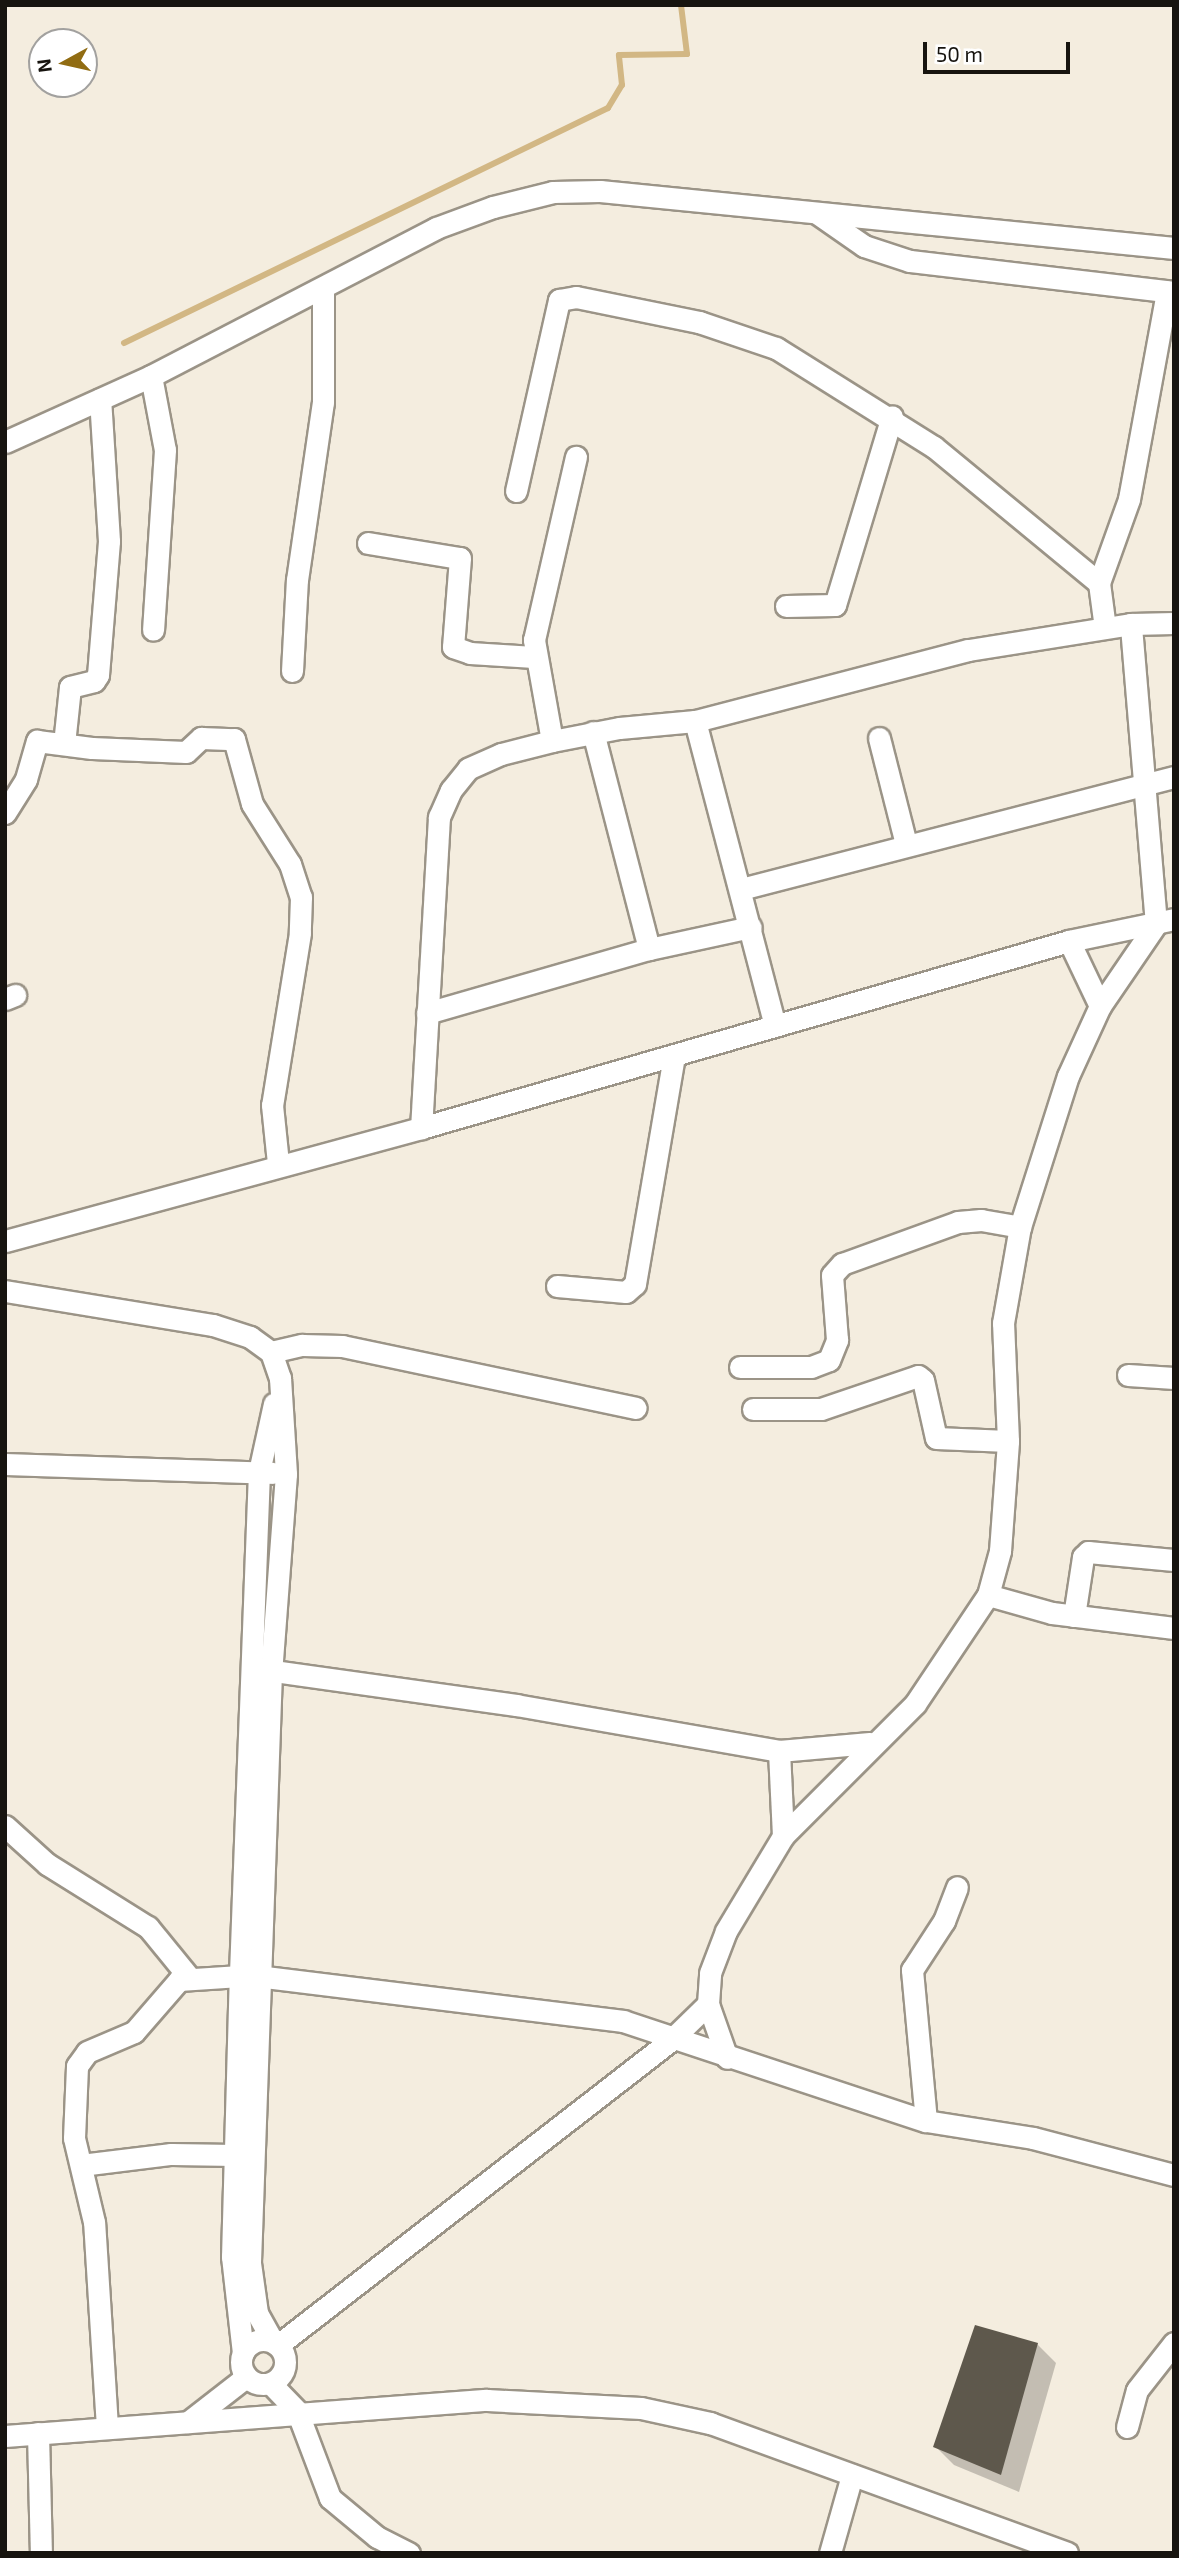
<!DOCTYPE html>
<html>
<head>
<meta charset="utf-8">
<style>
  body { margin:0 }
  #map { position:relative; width:1179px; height:2558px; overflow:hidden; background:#f4eddf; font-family:"Exo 2",sans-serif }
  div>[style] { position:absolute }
  .shadow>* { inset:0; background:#0003 }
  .stream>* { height:6px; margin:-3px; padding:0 3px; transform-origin:3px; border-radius:3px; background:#d2b784 }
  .building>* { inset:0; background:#5e584c }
  .roads { filter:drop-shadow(2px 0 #9b9487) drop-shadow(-2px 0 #9b9487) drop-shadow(0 2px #9b9487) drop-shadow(0 -2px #9b9487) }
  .minor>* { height:21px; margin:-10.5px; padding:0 10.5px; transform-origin:10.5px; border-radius:10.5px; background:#fff }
  .minor>.ring { margin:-10.5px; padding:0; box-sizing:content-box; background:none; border:21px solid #fff; border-radius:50% }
  span { translate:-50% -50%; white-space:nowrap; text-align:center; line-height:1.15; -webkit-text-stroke:7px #fff; paint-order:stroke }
  .frame { position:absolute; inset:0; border:7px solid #17140f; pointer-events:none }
  .north { position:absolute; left:28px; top:28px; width:70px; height:70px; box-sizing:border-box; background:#fff; border:2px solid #a2a19f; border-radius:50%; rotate:262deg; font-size:19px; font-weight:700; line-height:28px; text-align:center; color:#17140f }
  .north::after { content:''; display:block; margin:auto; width:24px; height:32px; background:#916c12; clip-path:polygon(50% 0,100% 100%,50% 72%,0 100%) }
  .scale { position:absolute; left:923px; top:42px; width:147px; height:32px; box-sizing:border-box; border:4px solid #17140f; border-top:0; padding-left:9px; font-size:21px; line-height:24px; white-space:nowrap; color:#17140f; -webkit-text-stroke:5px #fff; paint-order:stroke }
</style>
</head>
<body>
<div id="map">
  <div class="shadow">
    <div style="clip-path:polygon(1037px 2344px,1056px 2363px,1019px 2492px,954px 2465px,935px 2446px)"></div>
  </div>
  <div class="stream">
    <div style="left:124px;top:343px;width:538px;rotate:-25.9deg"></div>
    <div style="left:608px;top:108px;width:27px;rotate:-59deg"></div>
    <div style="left:622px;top:85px;width:30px;rotate:-96deg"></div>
    <div style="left:619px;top:55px;width:68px;rotate:-0.8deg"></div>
    <div style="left:687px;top:54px;width:49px;rotate:-97deg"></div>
  </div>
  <div class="building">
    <div style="clip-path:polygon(975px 2325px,1038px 2343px,1001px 2475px,933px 2447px)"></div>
  </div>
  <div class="roads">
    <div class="minor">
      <div style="left:818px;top:214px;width:56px;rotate:34.8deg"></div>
      <div style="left:864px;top:246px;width:48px;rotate:18.1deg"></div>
      <div style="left:910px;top:261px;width:266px;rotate:6.7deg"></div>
      <div style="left:151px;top:376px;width:75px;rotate:79.3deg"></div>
      <div style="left:165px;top:450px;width:180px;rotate:93.8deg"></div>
      <div style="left:5px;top:442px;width:160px;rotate:-24.3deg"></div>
      <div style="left:151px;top:376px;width:321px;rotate:-27.4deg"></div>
      <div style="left:436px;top:228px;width:61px;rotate:-20.2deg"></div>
      <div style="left:493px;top:207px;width:62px;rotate:-14deg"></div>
      <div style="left:553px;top:192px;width:47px;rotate:-1.2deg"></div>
      <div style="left:600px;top:191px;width:577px;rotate:5.67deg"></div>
      <div style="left:516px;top:491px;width:196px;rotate:-77.3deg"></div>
      <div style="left:559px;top:300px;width:17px;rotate:-10deg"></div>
      <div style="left:576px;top:297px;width:126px;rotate:11.5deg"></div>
      <div style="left:699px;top:322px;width:81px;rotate:18.7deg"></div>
      <div style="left:776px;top:348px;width:186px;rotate:32.1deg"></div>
      <div style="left:934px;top:447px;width:214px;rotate:39.5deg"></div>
      <div style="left:1099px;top:583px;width:45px;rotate:82.4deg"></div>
      <div style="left:368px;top:543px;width:93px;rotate:9.3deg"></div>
      <div style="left:460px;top:558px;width:89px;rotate:94.5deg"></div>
      <div style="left:453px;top:647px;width:18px;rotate:19deg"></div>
      <div style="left:470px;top:653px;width:64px;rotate:3.6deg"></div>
      <div style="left:1099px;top:583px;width:89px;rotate:-70.3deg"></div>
      <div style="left:1129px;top:499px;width:211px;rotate:-79.6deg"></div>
      <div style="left:786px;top:606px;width:49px;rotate:-1.2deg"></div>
      <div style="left:835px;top:605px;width:197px;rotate:-73.2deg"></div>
      <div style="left:1131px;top:624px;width:43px;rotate:-1.3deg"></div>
      <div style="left:292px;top:671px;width:91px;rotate:-86.9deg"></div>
      <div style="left:297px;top:580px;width:180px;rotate:-81.7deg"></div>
      <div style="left:323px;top:402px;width:112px;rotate:-90deg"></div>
      <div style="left:695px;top:721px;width:315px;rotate:75.3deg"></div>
      <div style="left:593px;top:732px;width:224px;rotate:75.5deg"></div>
      <div style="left:879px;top:738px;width:109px;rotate:75.7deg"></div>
      <div style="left:552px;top:741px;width:103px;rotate:-100.1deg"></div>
      <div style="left:534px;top:640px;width:188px;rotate:-77.1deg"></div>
      <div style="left:64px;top:744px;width:57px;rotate:-84deg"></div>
      <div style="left:70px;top:687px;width:25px;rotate:-14deg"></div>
      <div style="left:94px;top:681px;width:7px;rotate:-56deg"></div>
      <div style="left:98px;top:675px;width:134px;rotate:-85.3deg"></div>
      <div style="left:109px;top:541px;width:142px;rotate:-93.6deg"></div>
      <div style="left:5px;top:813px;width:40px;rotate:-58deg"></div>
      <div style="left:26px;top:779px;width:40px;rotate:-74deg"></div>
      <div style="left:37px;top:741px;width:55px;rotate:7.3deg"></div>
      <div style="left:92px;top:748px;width:94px;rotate:2.4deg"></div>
      <div style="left:186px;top:752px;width:21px;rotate:-43deg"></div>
      <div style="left:201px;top:738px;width:33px;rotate:2deg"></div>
      <div style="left:234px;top:739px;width:67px;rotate:74.5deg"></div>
      <div style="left:252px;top:804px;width:71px;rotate:57.7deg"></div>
      <div style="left:290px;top:864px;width:35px;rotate:72deg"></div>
      <div style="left:301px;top:897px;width:36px;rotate:92deg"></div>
      <div style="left:300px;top:933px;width:174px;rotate:99.2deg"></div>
      <div style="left:272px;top:1105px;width:58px;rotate:84.1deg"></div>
      <div style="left:741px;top:889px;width:447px;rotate:-14.5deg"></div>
      <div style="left:1069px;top:941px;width:72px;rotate:64.5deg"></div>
      <div style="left:5px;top:999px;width:11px;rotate:-22deg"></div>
      <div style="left:427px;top:1013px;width:231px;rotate:-16.1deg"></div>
      <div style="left:649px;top:949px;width:104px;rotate:-12.2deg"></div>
      <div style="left:5px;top:1241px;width:431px;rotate:-15.2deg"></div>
      <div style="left:421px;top:1128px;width:674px;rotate:-16.1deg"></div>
      <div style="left:1069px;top:941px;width:107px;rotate:-11.8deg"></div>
      <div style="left:557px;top:1286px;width:69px;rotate:5deg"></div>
      <div style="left:626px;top:1292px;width:12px;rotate:-42deg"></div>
      <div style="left:635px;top:1284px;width:232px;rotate:-80.3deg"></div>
      <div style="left:5px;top:1291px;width:211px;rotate:9.3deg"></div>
      <div style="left:213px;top:1325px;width:39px;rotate:18deg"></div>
      <div style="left:250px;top:1337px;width:26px;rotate:36deg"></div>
      <div style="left:271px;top:1352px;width:28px;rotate:71deg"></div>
      <div style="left:280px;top:1378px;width:96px;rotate:86.4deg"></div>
      <div style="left:286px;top:1474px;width:199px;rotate:94.3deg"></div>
      <div style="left:271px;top:1672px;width:591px;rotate:92.04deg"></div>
      <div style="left:250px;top:2263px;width:50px;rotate:82deg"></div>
      <div style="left:257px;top:2313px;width:33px;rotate:61deg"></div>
      <div style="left:271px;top:1352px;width:32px;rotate:-13deg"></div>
      <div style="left:302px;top:1345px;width:40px;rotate:1.4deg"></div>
      <div style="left:342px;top:1346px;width:300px;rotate:11.9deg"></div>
      <div style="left:740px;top:1367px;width:71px"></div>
      <div style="left:811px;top:1367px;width:19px;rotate:-21deg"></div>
      <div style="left:829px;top:1360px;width:22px;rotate:-68deg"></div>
      <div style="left:837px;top:1340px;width:65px;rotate:-94.4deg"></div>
      <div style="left:832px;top:1275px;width:15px;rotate:-48deg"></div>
      <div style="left:842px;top:1264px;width:123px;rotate:-19.9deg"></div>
      <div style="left:958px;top:1222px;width:23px;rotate:-5deg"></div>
      <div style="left:981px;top:1220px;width:40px;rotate:10deg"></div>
      <div style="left:1128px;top:1375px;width:46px;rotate:3.7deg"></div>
      <div style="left:753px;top:1409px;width:68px"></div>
      <div style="left:821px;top:1409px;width:102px;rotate:-18.8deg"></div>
      <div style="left:918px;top:1376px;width:6px;rotate:39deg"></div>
      <div style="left:923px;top:1380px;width:59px;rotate:77.4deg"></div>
      <div style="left:936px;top:1438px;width:72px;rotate:2.4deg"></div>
      <div style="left:5px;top:1464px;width:268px;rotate:1.9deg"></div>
      <div style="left:988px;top:1595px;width:66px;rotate:15.7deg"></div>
      <div style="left:1052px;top:1613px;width:123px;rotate:7deg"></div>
      <div style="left:1074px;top:1616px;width:60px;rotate:-81.3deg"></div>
      <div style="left:1083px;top:1557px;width:7px;rotate:-45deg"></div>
      <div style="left:1088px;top:1552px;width:86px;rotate:5.3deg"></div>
      <div style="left:260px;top:1669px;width:259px;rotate:8deg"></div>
      <div style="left:516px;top:1705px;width:267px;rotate:9.9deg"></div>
      <div style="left:779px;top:1751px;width:91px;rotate:-5deg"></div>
      <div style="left:779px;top:1751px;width:85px;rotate:87.3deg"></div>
      <div style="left:5px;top:1826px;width:57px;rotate:42.1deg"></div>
      <div style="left:47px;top:1864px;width:119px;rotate:32deg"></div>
      <div style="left:148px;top:1927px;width:63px;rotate:50.8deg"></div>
      <div style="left:249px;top:1975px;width:377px;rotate:7deg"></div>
      <div style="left:623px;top:2021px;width:319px;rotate:18.3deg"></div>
      <div style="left:926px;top:2121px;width:108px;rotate:9deg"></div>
      <div style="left:1033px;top:2138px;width:146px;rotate:14.7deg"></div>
      <div style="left:708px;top:2004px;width:57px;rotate:70.6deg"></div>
      <div style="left:926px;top:2121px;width:152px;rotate:-95.3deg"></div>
      <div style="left:912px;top:1970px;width:59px;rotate:-56.9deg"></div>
      <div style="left:944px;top:1921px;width:36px;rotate:-69deg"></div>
      <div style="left:81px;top:2165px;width:91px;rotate:-7deg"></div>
      <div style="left:171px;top:2154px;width:64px;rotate:0.9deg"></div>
      <div class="ring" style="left:241px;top:2340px;width:23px;height:23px"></div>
      <div style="left:278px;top:2345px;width:497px;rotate:-37.8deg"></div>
      <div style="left:671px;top:2040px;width:52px;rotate:-44.2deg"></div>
      <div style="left:708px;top:2004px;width:31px;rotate:-86deg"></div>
      <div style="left:710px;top:1973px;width:45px;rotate:-69.1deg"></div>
      <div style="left:726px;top:1931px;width:111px;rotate:-59deg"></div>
      <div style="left:783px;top:1836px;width:187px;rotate:-45deg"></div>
      <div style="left:915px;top:1704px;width:131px;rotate:-56.2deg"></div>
      <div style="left:988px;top:1595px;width:46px;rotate:-74.7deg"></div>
      <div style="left:1000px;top:1551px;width:110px;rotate:-85.8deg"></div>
      <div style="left:1008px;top:1441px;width:118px;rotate:-92.4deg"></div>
      <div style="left:1003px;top:1323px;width:97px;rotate:-80deg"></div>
      <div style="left:1020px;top:1227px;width:158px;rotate:-72.4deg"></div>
      <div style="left:1068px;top:1076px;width:77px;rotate:-65.4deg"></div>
      <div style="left:1100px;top:1006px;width:99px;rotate:-55.7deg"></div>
      <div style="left:1156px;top:924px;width:301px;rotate:-94.8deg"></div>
      <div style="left:1131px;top:624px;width:165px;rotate:170.9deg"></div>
      <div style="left:968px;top:650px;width:282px;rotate:165.4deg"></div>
      <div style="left:695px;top:721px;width:76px;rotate:174.7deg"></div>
      <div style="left:619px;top:728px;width:68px;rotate:169deg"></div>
      <div style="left:552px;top:741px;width:53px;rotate:165.7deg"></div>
      <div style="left:501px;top:754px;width:36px;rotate:156deg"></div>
      <div style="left:468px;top:769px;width:27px;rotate:129deg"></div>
      <div style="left:451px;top:790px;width:30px;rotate:114deg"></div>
      <div style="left:439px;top:817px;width:312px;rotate:93.3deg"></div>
      <div style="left:243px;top:2353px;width:97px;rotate:-96.5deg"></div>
      <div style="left:232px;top:2257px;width:284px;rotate:-88.4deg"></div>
      <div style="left:240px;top:1973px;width:501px;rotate:-87.83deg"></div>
      <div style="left:259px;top:1472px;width:70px;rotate:-77.6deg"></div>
      <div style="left:271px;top:2384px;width:37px;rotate:46deg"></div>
      <div style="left:297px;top:2411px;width:93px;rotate:69.2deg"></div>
      <div style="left:330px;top:2498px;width:61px;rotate:39.7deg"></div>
      <div style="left:377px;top:2537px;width:36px;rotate:27deg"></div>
      <div style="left:188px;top:2422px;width:73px;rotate:-37.8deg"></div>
      <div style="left:107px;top:2427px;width:205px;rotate:-93.6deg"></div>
      <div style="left:94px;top:2222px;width:86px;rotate:-103.4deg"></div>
      <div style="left:74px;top:2138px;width:72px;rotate:-87.6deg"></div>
      <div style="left:77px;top:2066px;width:17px;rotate:-54deg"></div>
      <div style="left:87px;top:2052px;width:51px;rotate:-23.1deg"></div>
      <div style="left:134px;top:2032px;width:69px;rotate:-49.1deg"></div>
      <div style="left:179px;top:1980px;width:61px;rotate:-3.8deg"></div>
      <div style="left:1127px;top:2427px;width:38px;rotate:-75deg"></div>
      <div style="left:1137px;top:2390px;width:60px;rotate:-51.8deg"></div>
      <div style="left:38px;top:2433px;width:120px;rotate:88.6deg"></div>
      <div style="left:5px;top:2436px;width:483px;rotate:-4.3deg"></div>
      <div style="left:487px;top:2400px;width:154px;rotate:3deg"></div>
      <div style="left:641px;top:2408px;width:71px;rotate:12.3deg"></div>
      <div style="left:710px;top:2423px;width:380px;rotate:20deg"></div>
      <div style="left:830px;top:2553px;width:81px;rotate:-74.2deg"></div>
    </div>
  </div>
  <div class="frame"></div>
  <div class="north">N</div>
  <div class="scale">50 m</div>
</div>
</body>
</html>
